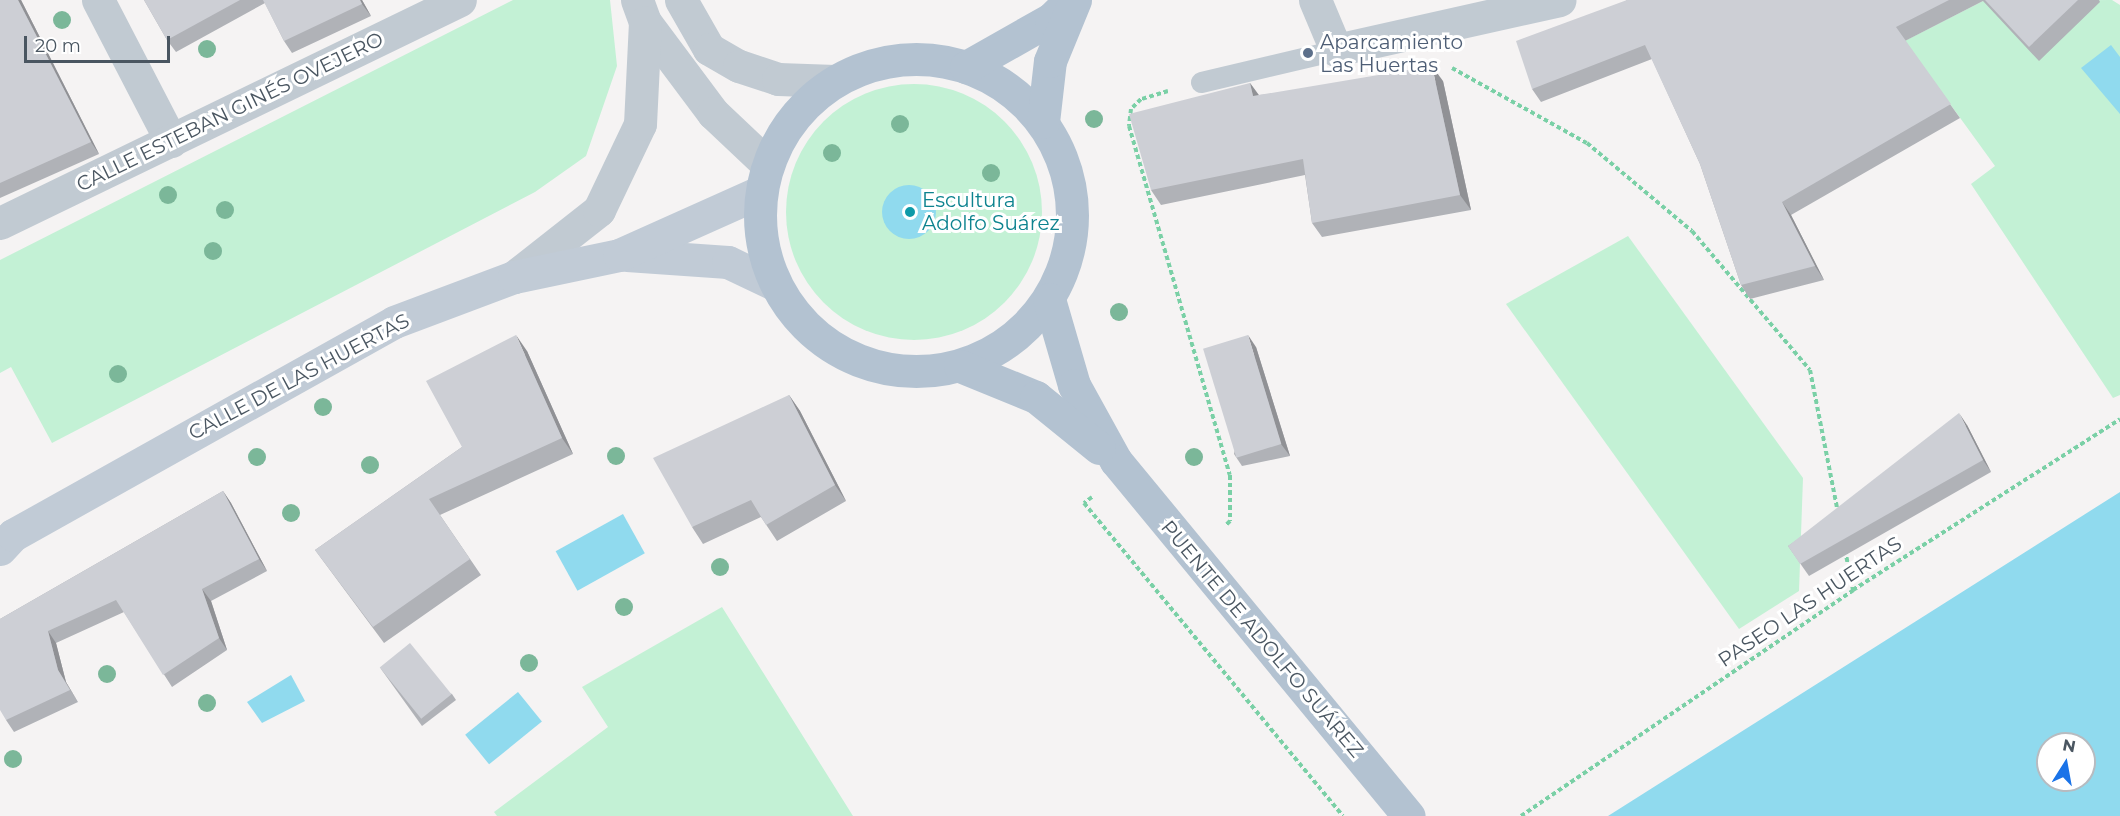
<!DOCTYPE html>
<html>
<head>
<meta charset="utf-8">
<style>
  body { margin:0 }
  #map { position:relative; width:2120px; height:816px; overflow:hidden; background:#f5f3f3; font-family:Montserrat,sans-serif }
  div>[style] { position:absolute }
  .green>* { inset:0; background:#c3f1d5 }
  .round { border-radius:50% }
  .water>* { inset:0; background:#90daee; transform-origin:0 0 }
  .path>* { height:4px; margin-top:-2px; transform-origin:0; background:repeating-linear-gradient(90deg,#7ad0a6 0 4.5px,transparent 0 7.5px) }
  .service>* { height:21px; margin:-10.5px; padding:0 10.5px; transform-origin:10.5px; border-radius:10.5px; background:#c1cad2 }
  .minor>* { height:33px; margin:-16.5px; padding:0 16.5px; transform-origin:16.5px; border-radius:16.5px; background:#c1cad2 }
  .secondary>* { height:33px; margin:-16.5px; padding:0 16.5px; transform-origin:16.5px; border-radius:16.5px; background:#c1cbd6 }
  .primary>* { height:33px; margin:-16.5px; padding:0 16.5px; transform-origin:16.5px; border-radius:16.5px; background:#b3c2d1 }
  .primary>.ring { margin:-16.5px; padding:0; box-sizing:content-box; background:none; border:33px solid #b3c2d1; border-radius:50% }
  .trees>* { width:18px; height:18px; margin:-9px; border-radius:50%; background:#7bb799 }
  .wall>* { inset:0; background:#b0b2b7 }
  .shaded-wall>* { inset:0; background:#909195 }
  .building>* { inset:0; background:#cdcfd5; transform-origin:0 0 }
  .dots>* { width:16px; height:16px; translate:-50% -50%; box-sizing:border-box; border:3px solid #fff; border-radius:50% }
  span { translate:-50% -50%; white-space:nowrap; text-align:center; line-height:1.15; -webkit-text-stroke:6px #fff; paint-order:stroke }
  .service-label { font-size:20px; color:#4e5e75 }
  .left { translate:0 -50%; text-align:left }
  .street-label { font-size:20px; color:#4a5661 }
  .culture-label { font-size:20px; color:#0d838f }
  .north { position:absolute; left:2036px; top:732px; width:60px; height:60px; box-sizing:border-box; background:#fff; border:2px solid #b7bbc0; border-radius:50%; rotate:11deg; font-size:16px; font-weight:700; line-height:24px; text-align:center; color:#4a5661 }
  .north::after { content:''; display:block; margin:auto; width:21px; height:27px; background:#1a73e8; clip-path:polygon(50% 0,100% 100%,50% 72%,0 100%) }
  .scale { position:absolute; left:24px; top:36px; width:146px; height:27px; box-sizing:border-box; border:3px solid #4a5661; border-top:0; padding-left:8px; font-size:18px; line-height:21px; white-space:nowrap; color:#4a5661; -webkit-text-stroke:4px #fff; paint-order:stroke }
</style>
</head>
<body>
<div id="map">
  <div class="green">
    <div style="clip-path:polygon(513px 0,610px 0,617px 66px,586px 156px,535px 192px,52px 443px,11px 367px,0 373px,0 260px)"></div>
    <div style="clip-path:polygon(2112px 0,2120px 5px,2120px 395px,2113px 398px,1971px 184px,1995px 166px,1937px 86px,1881px 53px,1983px 1px)"></div>
    <div class="round" style="left:786px;top:84px;width:256px;height:256px"></div>
    <div style="clip-path:polygon(1628px 236px,1803px 478px,1799px 591px,1739px 629px,1506px 304px)"></div>
    <div style="clip-path:polygon(722px 607px,853px 816px,497px 816px,494px 812px,608px 727px,582px 687px)"></div>
  </div>
  <div class="water">
    <div style="clip-path:polygon(2111px 45px,2120px 57px,2120px 114px,2081px 68px)"></div>
    <div class="round" style="left:882px;top:185px;width:54px;height:54px"></div>
    <div style="clip-path:polygon(evenodd,2120px 492px,2120px 816px,1608px 816px,2120px 492px,2048px 744px,2084px 744px,2084px 780px,2048px 780px,2048px 744px)"></div>
    <div style="left:623px;top:514px;width:45px;height:77px;rotate:61deg"></div>
    <div style="clip-path:polygon(291px 675px,305px 701px,262px 723px,247px 702px)"></div>
    <div style="left:518px;top:692px;width:38px;height:68px;rotate:51deg"></div>
  </div>
  <div class="path">
    <div style="left:1452px;top:68px;width:154px;rotate:29.1deg"></div>
    <div style="left:1587px;top:143px;width:137px;rotate:40deg"></div>
    <div style="left:1692px;top:231px;width:182px;rotate:49.7deg"></div>
    <div style="left:1810px;top:370px;width:146px;rotate:78.9deg"></div>
    <div style="left:1168px;top:91px;width:28px;rotate:163deg"></div>
    <div style="left:1141px;top:99px;width:14px;rotate:135deg"></div>
    <div style="left:1131px;top:109px;width:17px;rotate:97deg"></div>
    <div style="left:1129px;top:126px;width:363px;rotate:73.9deg"></div>
    <div style="left:1230px;top:475px;width:46px;rotate:90deg"></div>
    <div style="left:1230px;top:521px;width:7px;rotate:135deg"></div>
    <div style="left:1092px;top:497px;width:10px;rotate:143deg"></div>
    <div style="left:1084px;top:503px;width:406px;rotate:50.4deg"></div>
    <div style="left:1845px;top:550px;width:41px;rotate:78.7deg"></div>
    <div style="left:1521px;top:816px;width:402px;rotate:-34.2deg"></div>
    <div style="left:1853px;top:590px;width:317px;rotate:-32.6deg"></div>
  </div>
  <div class="service">
    <div style="left:1201px;top:82px;width:139px;rotate:-13.3deg"></div>
  </div>
  <div class="minor">
    <div style="left:98px;top:0;width:159px;rotate:62.6deg"></div>
    <div style="left:637px;top:0;width:23px;rotate:70deg"></div>
    <div style="left:645px;top:22px;width:114px;rotate:53.2deg"></div>
    <div style="left:713px;top:113px;width:74px;rotate:43.4deg"></div>
    <div style="left:681px;top:0;width:56px;rotate:60.3deg"></div>
    <div style="left:709px;top:49px;width:34px;rotate:30deg"></div>
    <div style="left:739px;top:66px;width:41px;rotate:18.4deg"></div>
    <div style="left:778px;top:79px;width:57px;rotate:2deg"></div>
    <div style="left:1315px;top:0;width:54px;rotate:67.2deg"></div>
    <div style="left:1336px;top:50px;width:229px;rotate:-12.6deg"></div>
    <div style="left:0;top:223px;width:511px;rotate:-25.86deg"></div>
    <div style="left:514px;top:277px;width:108px;rotate:-38.2deg"></div>
    <div style="left:599px;top:210px;width:95px;rotate:-64.5deg"></div>
    <div style="left:640px;top:124px;width:102px;rotate:-87.2deg"></div>
  </div>
  <div class="secondary">
    <div style="left:627px;top:255px;width:101px;rotate:4deg"></div>
    <div style="left:728px;top:262px;width:51px;rotate:25.6deg"></div>
    <div style="left:0;top:549px;width:19px;rotate:-47deg"></div>
    <div style="left:13px;top:535px;width:436px;rotate:-29.2deg"></div>
    <div style="left:394px;top:322px;width:128px;rotate:-20.6deg"></div>
    <div style="left:514px;top:277px;width:107px;rotate:-11.8deg"></div>
    <div style="left:619px;top:255px;width:154px;rotate:-24.1deg"></div>
  </div>
  <div class="primary">
    <div class="ring" style="left:760px;top:59px;width:279px;height:279px"></div>
    <div style="left:966px;top:67px;width:98px;rotate:-29.5deg"></div>
    <div style="left:1051px;top:19px;width:28px;rotate:-44deg"></div>
    <div style="left:1043px;top:122px;width:61px;rotate:-83.5deg"></div>
    <div style="left:1050px;top:61px;width:66px;rotate:-67.7deg"></div>
    <div style="left:1049px;top:299px;width:90px;rotate:73.8deg"></div>
    <div style="left:1074px;top:385px;width:87px;rotate:61.1deg"></div>
    <div style="left:1116px;top:461px;width:460px;rotate:50.5deg"></div>
    <div style="left:960px;top:366px;width:82px;rotate:22.2deg"></div>
    <div style="left:1036px;top:397px;width:81px;rotate:39deg"></div>
  </div>
  <div class="trees">
    <div style="left:62px;top:20px"></div>
    <div style="left:207px;top:49px"></div>
    <div style="left:1094px;top:119px"></div>
    <div style="left:900px;top:124px"></div>
    <div style="left:832px;top:153px"></div>
    <div style="left:991px;top:173px"></div>
    <div style="left:168px;top:195px"></div>
    <div style="left:225px;top:210px"></div>
    <div style="left:213px;top:251px"></div>
    <div style="left:1119px;top:312px"></div>
    <div style="left:118px;top:374px"></div>
    <div style="left:323px;top:407px"></div>
    <div style="left:616px;top:456px"></div>
    <div style="left:257px;top:457px"></div>
    <div style="left:1194px;top:457px"></div>
    <div style="left:370px;top:465px"></div>
    <div style="left:291px;top:513px"></div>
    <div style="left:720px;top:567px"></div>
    <div style="left:624px;top:607px"></div>
    <div style="left:529px;top:663px"></div>
    <div style="left:107px;top:674px"></div>
    <div style="left:207px;top:703px"></div>
    <div style="left:13px;top:759px"></div>
  </div>
  <div class="wall">
    <div style="clip-path:polygon(0 0,21px 0,99px 154px,0 198px)"></div>
    <div style="clip-path:polygon(144px 0,362px 0,371px 16px,292px 53px,284px 41px,265px 3px,176px 52px,167px 40px)"></div>
    <div style="clip-path:polygon(1627px 0,2099px 0,2100px 2px,2039px 61px,1983px 1px,1905px 41px,1960px 118px,1791px 215px,1824px 280px,1750px 299px,1741px 285px,1700px 164px,1652px 59px,1541px 102px,1532px 89px)"></div>
    <div style="clip-path:polygon(1443px 81px,1471px 210px,1322px 237px,1312px 223px,1305px 175px,1161px 205px,1151px 190px,1250px 83px,1259px 95px)"></div>
    <div style="clip-path:polygon(1256px 347px,1290px 456px,1242px 466px,1234px 454px)"></div>
    <div style="clip-path:polygon(527px 351px,573px 454px,440px 515px,481px 575px,384px 643px,315px 550px,462px 447px)"></div>
    <div style="clip-path:polygon(789px 395px,800px 411px,846px 501px,777px 541px,761px 517px,703px 544px,692px 527px)"></div>
    <div style="clip-path:polygon(1967px 425px,1991px 472px,1809px 576px,1788px 546px)"></div>
    <div style="clip-path:polygon(223px 491px,231px 503px,267px 571px,211px 601px,227px 650px,172px 687px,124px 612px,56px 643px,66px 682px,78px 702px,14px 732px,6px 720px,0 619px)"></div>
    <div style="clip-path:polygon(381px 669px,452px 694px,456px 700px,422px 726px)"></div>
  </div>
  <div class="shaded-wall">
    <div style="clip-path:polygon(18px 0,21px 0,99px 154px,91px 142px)"></div>
    <div style="clip-path:polygon(360px 0,362px 0,371px 16px,362px 4px)"></div>
    <div style="clip-path:polygon(1432px 66px,1443px 81px,1471px 210px,1460px 195px)"></div>
    <div style="clip-path:polygon(1250px 83px,1260px 97px,1253px 96px)"></div>
    <div style="clip-path:polygon(1782px 202px,1791px 215px,1824px 280px,1815px 266px)"></div>
    <div style="clip-path:polygon(516px 335px,527px 351px,573px 454px,562px 438px)"></div>
    <div style="clip-path:polygon(1248px 335px,1256px 347px,1290px 456px,1281px 444px)"></div>
    <div style="clip-path:polygon(789px 395px,800px 411px,846px 501px,835px 485px)"></div>
    <div style="clip-path:polygon(1959px 413px,1967px 425px,1991px 472px,1983px 460px)"></div>
    <div style="clip-path:polygon(223px 491px,231px 503px,267px 571px,259px 559px)"></div>
    <div style="clip-path:polygon(202px 589px,211px 601px,227px 650px,219px 638px)"></div>
    <div style="clip-path:polygon(48px 631px,56px 643px,66px 682px,78px 702px,58px 670px)"></div>
  </div>
  <div class="building">
    <div style="clip-path:polygon(0 0,18px 0,91px 142px,0 183px)"></div>
    <div style="clip-path:polygon(144px 0,240px 0,167px 40px)"></div>
    <div style="clip-path:polygon(263px 0,360px 0,362px 4px,284px 41px)"></div>
    <div style="clip-path:polygon(1627px 0,1949px 0,1896px 27px,1951px 104px,1782px 202px,1815px 266px,1741px 285px,1700px 164px,1645px 45px,1532px 89px,1516px 41px)"></div>
    <div style="clip-path:polygon(1985px 0,2078px 0,2029px 47px)"></div>
    <div style="clip-path:polygon(1432px 66px,1460px 195px,1312px 223px,1303px 159px,1151px 190px,1129px 114px,1250px 83px,1253px 96px)"></div>
    <div style="clip-path:polygon(516px 335px,562px 438px,429px 499px,470px 559px,373px 627px,315px 550px,462px 447px,426px 381px)"></div>
    <div style="left:1248px;top:335px;width:114px;height:47px;rotate:73deg"></div>
    <div style="clip-path:polygon(789px 395px,835px 485px,766px 525px,751px 500px,692px 527px,653px 458px)"></div>
    <div style="clip-path:polygon(1959px 413px,1983px 460px,1800px 564px,1788px 546px)"></div>
    <div style="clip-path:polygon(223px 491px,259px 559px,202px 589px,219px 638px,163px 675px,116px 600px,48px 631px,58px 670px,70px 690px,6px 720px,0 710px,0 619px)"></div>
    <div style="left:410px;top:643px;width:66px;height:39px;rotate:51deg"></div>
  </div>
  <div class="dots">
    <div style="left:1308px;top:53px;background:#5c6f8a"></div>
    <div style="left:910px;top:212px;background:#0f9aa8"></div>
  </div>
  <div class="service-label">
    <span class="left" style="left:1320px;top:54px">Aparcamiento<br>Las Huertas</span>
  </div>
  <div class="street-label">
    <span style="left:230px;top:112px;rotate:-26deg">CALLE ESTEBAN GINÉS OVEJERO</span>
    <span style="left:299px;top:377px;rotate:-28deg">CALLE DE LAS HUERTAS</span>
    <span style="left:1810px;top:602px;rotate:-34deg">PASEO LAS HUERTAS</span>
    <span style="left:1262px;top:639px;rotate:50deg">PUENTE DE ADOLFO SUÁREZ</span>
  </div>
  <div class="culture-label">
    <span class="left" style="left:922px;top:212px">Escultura<br>Adolfo Suárez</span>
  </div>
  <div class="north">N</div>
  <div class="scale">20 m</div>
</div>
</body>
</html>
